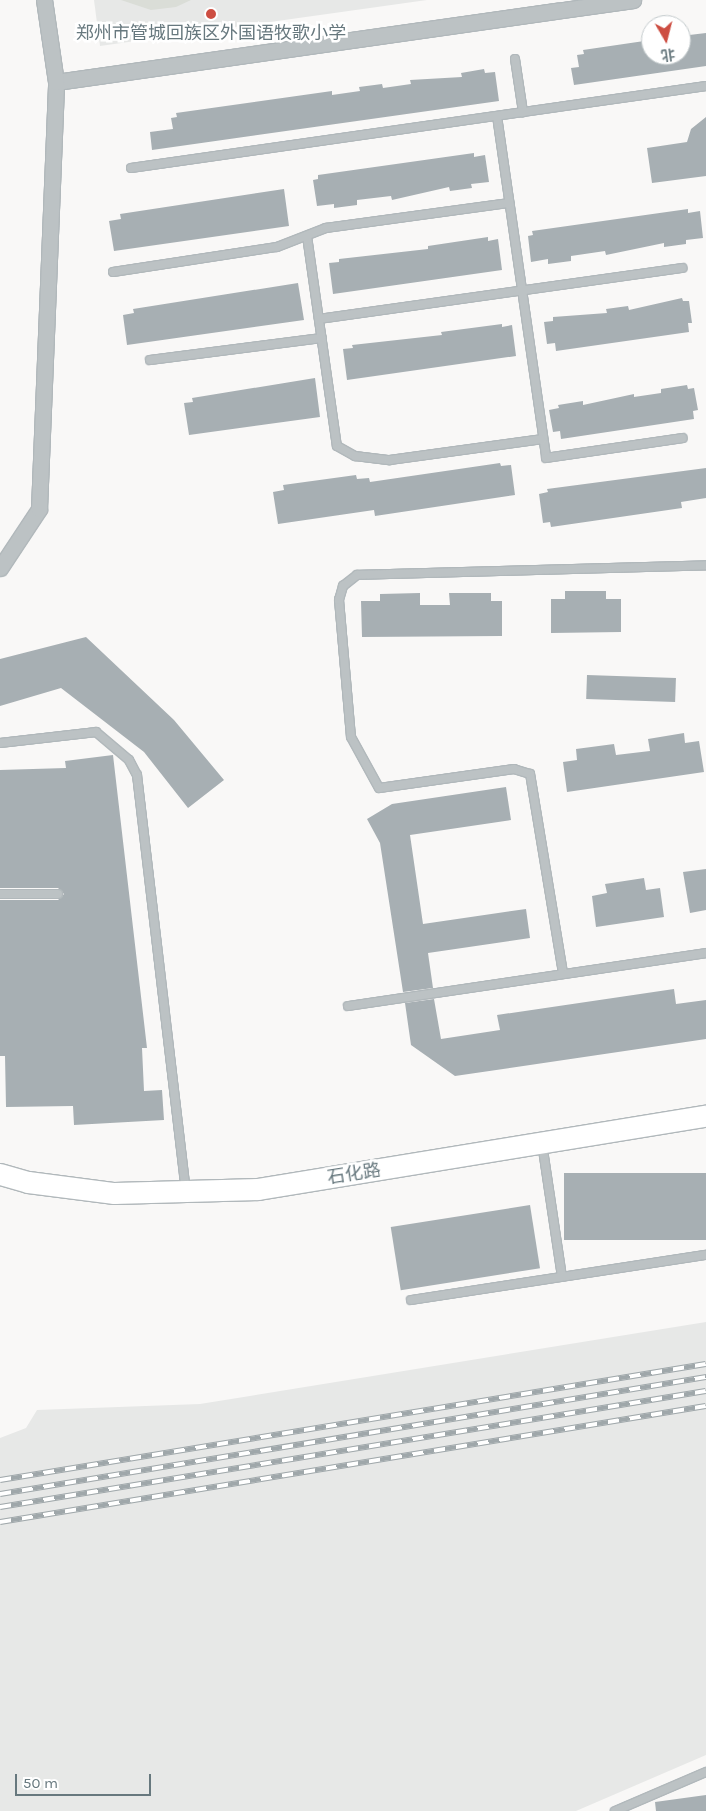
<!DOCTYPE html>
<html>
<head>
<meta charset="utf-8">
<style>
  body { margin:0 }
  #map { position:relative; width:706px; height:1811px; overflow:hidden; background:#f9f8f7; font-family:Karla,"Noto Sans SC",sans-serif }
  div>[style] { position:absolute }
  .built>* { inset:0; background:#e7e8e7 }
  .green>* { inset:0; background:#daddd7 }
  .building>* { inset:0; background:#a7afb3; transform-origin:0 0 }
  .roads { filter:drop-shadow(1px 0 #b1b8bb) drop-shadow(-1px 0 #b1b8bb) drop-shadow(0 1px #b1b8bb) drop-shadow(0 -1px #b1b8bb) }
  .lane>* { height:8px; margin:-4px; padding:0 4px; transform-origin:4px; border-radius:4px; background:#bcc2c4 }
  .street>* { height:15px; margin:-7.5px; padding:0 7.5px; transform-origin:7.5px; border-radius:7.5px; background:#bcc2c4 }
  .secondary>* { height:21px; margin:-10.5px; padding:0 10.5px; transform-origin:10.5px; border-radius:10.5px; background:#fff }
  .rail>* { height:5.5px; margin-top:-2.75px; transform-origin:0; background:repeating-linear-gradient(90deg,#fff 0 11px,#9fa7aa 0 22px); box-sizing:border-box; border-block:1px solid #9fa7aa }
  .dots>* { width:14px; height:14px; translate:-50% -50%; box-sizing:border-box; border:2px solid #fff; border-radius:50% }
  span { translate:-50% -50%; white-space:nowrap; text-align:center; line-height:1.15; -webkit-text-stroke:5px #fff; paint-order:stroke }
  .poi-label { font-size:18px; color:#67787e }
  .street-label { font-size:18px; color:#67787e }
  .north { position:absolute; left:641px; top:15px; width:50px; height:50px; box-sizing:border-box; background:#fff; border:1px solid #c2c9cb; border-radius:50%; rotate:172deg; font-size:14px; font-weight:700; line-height:20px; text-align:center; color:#67787e }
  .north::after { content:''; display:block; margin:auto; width:18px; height:22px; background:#cd4e42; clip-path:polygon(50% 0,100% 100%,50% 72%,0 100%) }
  .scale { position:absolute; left:15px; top:1774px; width:136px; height:22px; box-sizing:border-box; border:2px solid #67787e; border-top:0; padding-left:6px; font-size:15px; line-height:18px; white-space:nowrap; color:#67787e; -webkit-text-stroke:4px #fff; paint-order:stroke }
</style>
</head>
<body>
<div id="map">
  <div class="built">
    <div style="clip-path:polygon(94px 0,427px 0,100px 46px)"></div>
    <div style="clip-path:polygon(706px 1322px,706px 1755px,576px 1811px,0 1811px,0 1438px,26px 1428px,37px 1410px,200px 1404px)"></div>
  </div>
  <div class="green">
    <div style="clip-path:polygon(121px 0,191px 0,176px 7px,151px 10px)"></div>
  </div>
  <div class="building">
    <div style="clip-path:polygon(706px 33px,706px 66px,574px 85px,571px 68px,579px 67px,577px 55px,584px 54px,583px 50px,651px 40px,651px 55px,681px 55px,681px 36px)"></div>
    <div style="clip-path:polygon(484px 69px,485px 73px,495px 72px,499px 101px,152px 150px,150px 132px,173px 129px,171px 118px,177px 117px,176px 113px,332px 91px,332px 95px,360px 91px,359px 87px,382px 84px,383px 88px,411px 84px,410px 80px,462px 77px,461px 73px)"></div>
    <div style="clip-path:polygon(706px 117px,706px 176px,652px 183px,647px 148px,687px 142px,691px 129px)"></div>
    <div style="clip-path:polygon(474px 153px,474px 157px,485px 155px,489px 182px,471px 184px,472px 188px,450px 191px,449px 187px,392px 200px,391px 196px,357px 200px,357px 205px,334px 208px,334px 204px,317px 206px,313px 180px,318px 179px,318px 175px)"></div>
    <div style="clip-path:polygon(284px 189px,289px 226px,114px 251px,109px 221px,121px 219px,120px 214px)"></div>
    <div style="clip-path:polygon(688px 209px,688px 213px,700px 211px,703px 238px,686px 240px,686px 244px,664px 247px,664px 243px,606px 255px,605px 251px,571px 256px,571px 261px,548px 264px,548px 259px,531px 262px,528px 236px,533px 235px,532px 231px)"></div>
    <div style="clip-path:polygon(488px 237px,488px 241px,498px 239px,502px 270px,333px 294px,329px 263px,339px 262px,339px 259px,428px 249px,428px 246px)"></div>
    <div style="clip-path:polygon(298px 283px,304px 320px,127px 345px,123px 315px,134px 313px,133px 309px)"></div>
    <div style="clip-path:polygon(682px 298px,683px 301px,689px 301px,692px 323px,688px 323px,689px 332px,556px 351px,555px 343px,547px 344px,544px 322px,553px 321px,553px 317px,607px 313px,606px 309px,628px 306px,629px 310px)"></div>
    <div style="clip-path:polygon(502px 324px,502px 327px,512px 325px,516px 356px,347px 380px,343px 349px,353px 348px,352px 345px,442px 335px,441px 332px)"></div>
    <div style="clip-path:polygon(315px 378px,320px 417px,189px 435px,184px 403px,193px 402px,192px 398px)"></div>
    <div style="clip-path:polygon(687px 385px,688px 389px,694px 388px,698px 410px,693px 411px,694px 419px,561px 439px,560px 431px,553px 432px,549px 410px,559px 408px,558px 405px,583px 401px,583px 405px,634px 394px,634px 397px,661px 393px,661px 389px)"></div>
    <div style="clip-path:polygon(500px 463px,501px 466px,511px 465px,515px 495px,375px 516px,374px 510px,278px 524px,273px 492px,284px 490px,283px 485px,356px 475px,357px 479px,369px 478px,370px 482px)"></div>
    <div style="clip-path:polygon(706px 468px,706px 498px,681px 502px,682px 508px,551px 527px,550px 522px,543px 523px,539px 494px,548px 492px,547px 489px)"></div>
    <div style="clip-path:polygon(565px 591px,606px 591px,606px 599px,621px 599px,621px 632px,551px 633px,551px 599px,565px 599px)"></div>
    <div style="clip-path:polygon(420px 593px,420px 605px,450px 605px,449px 593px,491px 593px,491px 601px,502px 601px,502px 636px,362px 637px,361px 601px,380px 601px,380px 594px)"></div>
    <div style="clip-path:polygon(86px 637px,174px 720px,224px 780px,188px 808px,144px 752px,61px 688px,0 706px,0 659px)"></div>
    <div style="left:587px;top:675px;width:89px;height:24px;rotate:2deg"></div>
    <div style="clip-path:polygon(684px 733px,685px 743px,699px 741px,704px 772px,567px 792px,563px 762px,577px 760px,576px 749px,614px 744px,616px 755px,650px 751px,648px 739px)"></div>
    <div style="clip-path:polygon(113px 755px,147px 1048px,142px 1048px,144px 1091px,162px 1090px,164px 1120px,74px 1125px,73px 1106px,6px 1107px,5px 1056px,0 1056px,0 900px,58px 900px,64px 894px,58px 888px,0 888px,0 770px,66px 768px,65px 761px)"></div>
    <div style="clip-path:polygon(506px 787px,511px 820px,410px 835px,423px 924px,526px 909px,530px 938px,428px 953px,433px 988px,403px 992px,380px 843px,367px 819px,392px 804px)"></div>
    <div style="clip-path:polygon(706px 869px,706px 910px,690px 913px,683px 872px)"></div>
    <div style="clip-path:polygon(644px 878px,646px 890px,660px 888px,664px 917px,596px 927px,592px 896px,607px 893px,605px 884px)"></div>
    <div style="clip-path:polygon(674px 989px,676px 1004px,706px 1000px,706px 1039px,455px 1076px,411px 1045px,405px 1003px,434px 999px,441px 1039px,500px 1030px,497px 1015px)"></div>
    <div style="left:706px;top:1173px;width:67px;height:142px;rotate:90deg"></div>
    <div style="left:530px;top:1205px;width:64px;height:141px;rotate:81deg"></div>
    <div style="clip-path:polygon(706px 1795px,706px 1811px,656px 1811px,655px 1802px)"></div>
  </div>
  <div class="roads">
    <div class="lane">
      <div style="left:515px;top:59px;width:54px;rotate:81.4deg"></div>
      <div style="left:497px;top:116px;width:345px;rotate:81.8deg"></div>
      <div style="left:546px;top:458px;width:138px;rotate:-8.3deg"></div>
      <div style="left:131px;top:168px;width:581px;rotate:-8.12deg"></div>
      <div style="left:307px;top:236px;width:212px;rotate:81.9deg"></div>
      <div style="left:337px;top:446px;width:21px;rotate:29deg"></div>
      <div style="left:355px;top:456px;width:35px;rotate:7deg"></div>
      <div style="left:390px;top:460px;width:154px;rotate:-7.8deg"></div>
      <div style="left:113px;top:272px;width:166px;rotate:-8.7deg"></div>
      <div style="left:277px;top:247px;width:53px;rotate:-21.2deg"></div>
      <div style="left:326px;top:228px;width:185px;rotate:-7.8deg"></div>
      <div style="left:319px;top:319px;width:367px;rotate:-8deg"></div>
      <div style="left:150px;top:360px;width:173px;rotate:-7.3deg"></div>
      <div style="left:0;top:743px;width:97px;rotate:-6.5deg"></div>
      <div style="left:96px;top:732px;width:43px;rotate:40.3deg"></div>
      <div style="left:129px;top:760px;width:17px;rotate:62deg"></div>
      <div style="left:137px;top:775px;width:418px;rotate:83.3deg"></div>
      <div style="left:0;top:894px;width:58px"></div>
      <div style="left:563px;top:973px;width:202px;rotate:-99.4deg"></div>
      <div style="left:530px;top:774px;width:17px;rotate:-163deg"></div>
      <div style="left:514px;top:769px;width:136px;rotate:172deg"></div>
      <div style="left:379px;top:788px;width:58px;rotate:-118.8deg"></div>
      <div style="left:351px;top:737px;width:138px;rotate:-95deg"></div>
      <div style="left:339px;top:600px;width:15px;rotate:-74deg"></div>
      <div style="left:343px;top:586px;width:18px;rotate:-38deg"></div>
      <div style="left:357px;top:575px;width:349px;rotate:-1.6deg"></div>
      <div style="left:348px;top:1006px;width:362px;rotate:-8.4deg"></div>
      <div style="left:542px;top:1143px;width:135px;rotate:81.5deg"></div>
      <div style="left:411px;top:1300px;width:298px;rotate:-8.7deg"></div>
      <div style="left:615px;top:1811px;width:99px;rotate:-23.2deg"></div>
    </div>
    <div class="street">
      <div style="left:56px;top:82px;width:583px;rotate:-8.09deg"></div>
      <div style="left:0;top:568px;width:71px;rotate:-56.5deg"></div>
      <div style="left:39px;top:509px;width:427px;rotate:-87.7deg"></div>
      <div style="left:56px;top:82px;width:83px;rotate:-98.3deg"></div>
    </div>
    <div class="secondary">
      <div style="left:0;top:1174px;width:29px;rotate:16deg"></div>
      <div style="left:28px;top:1182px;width:87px;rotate:7.3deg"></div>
      <div style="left:114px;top:1193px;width:144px;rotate:-1.6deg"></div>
      <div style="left:258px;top:1189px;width:454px;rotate:-9.3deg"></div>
    </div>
  </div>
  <div class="rail">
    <div style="left:0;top:1480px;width:715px;rotate:-9.33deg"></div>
    <div style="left:0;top:1494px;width:716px;rotate:-9.41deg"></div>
    <div style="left:0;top:1507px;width:715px;rotate:-9.33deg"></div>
    <div style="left:0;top:1522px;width:715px;rotate:-9.33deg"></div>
  </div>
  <div class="dots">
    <div style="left:211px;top:14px;background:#cd4e42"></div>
  </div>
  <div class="poi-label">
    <span style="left:211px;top:33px">郑州市管城回族区外国语牧歌小学</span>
  </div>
  <div class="street-label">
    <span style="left:354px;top:1174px;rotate:-9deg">石化路</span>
  </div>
  <div class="north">北</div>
  <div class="scale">50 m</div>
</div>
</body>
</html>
